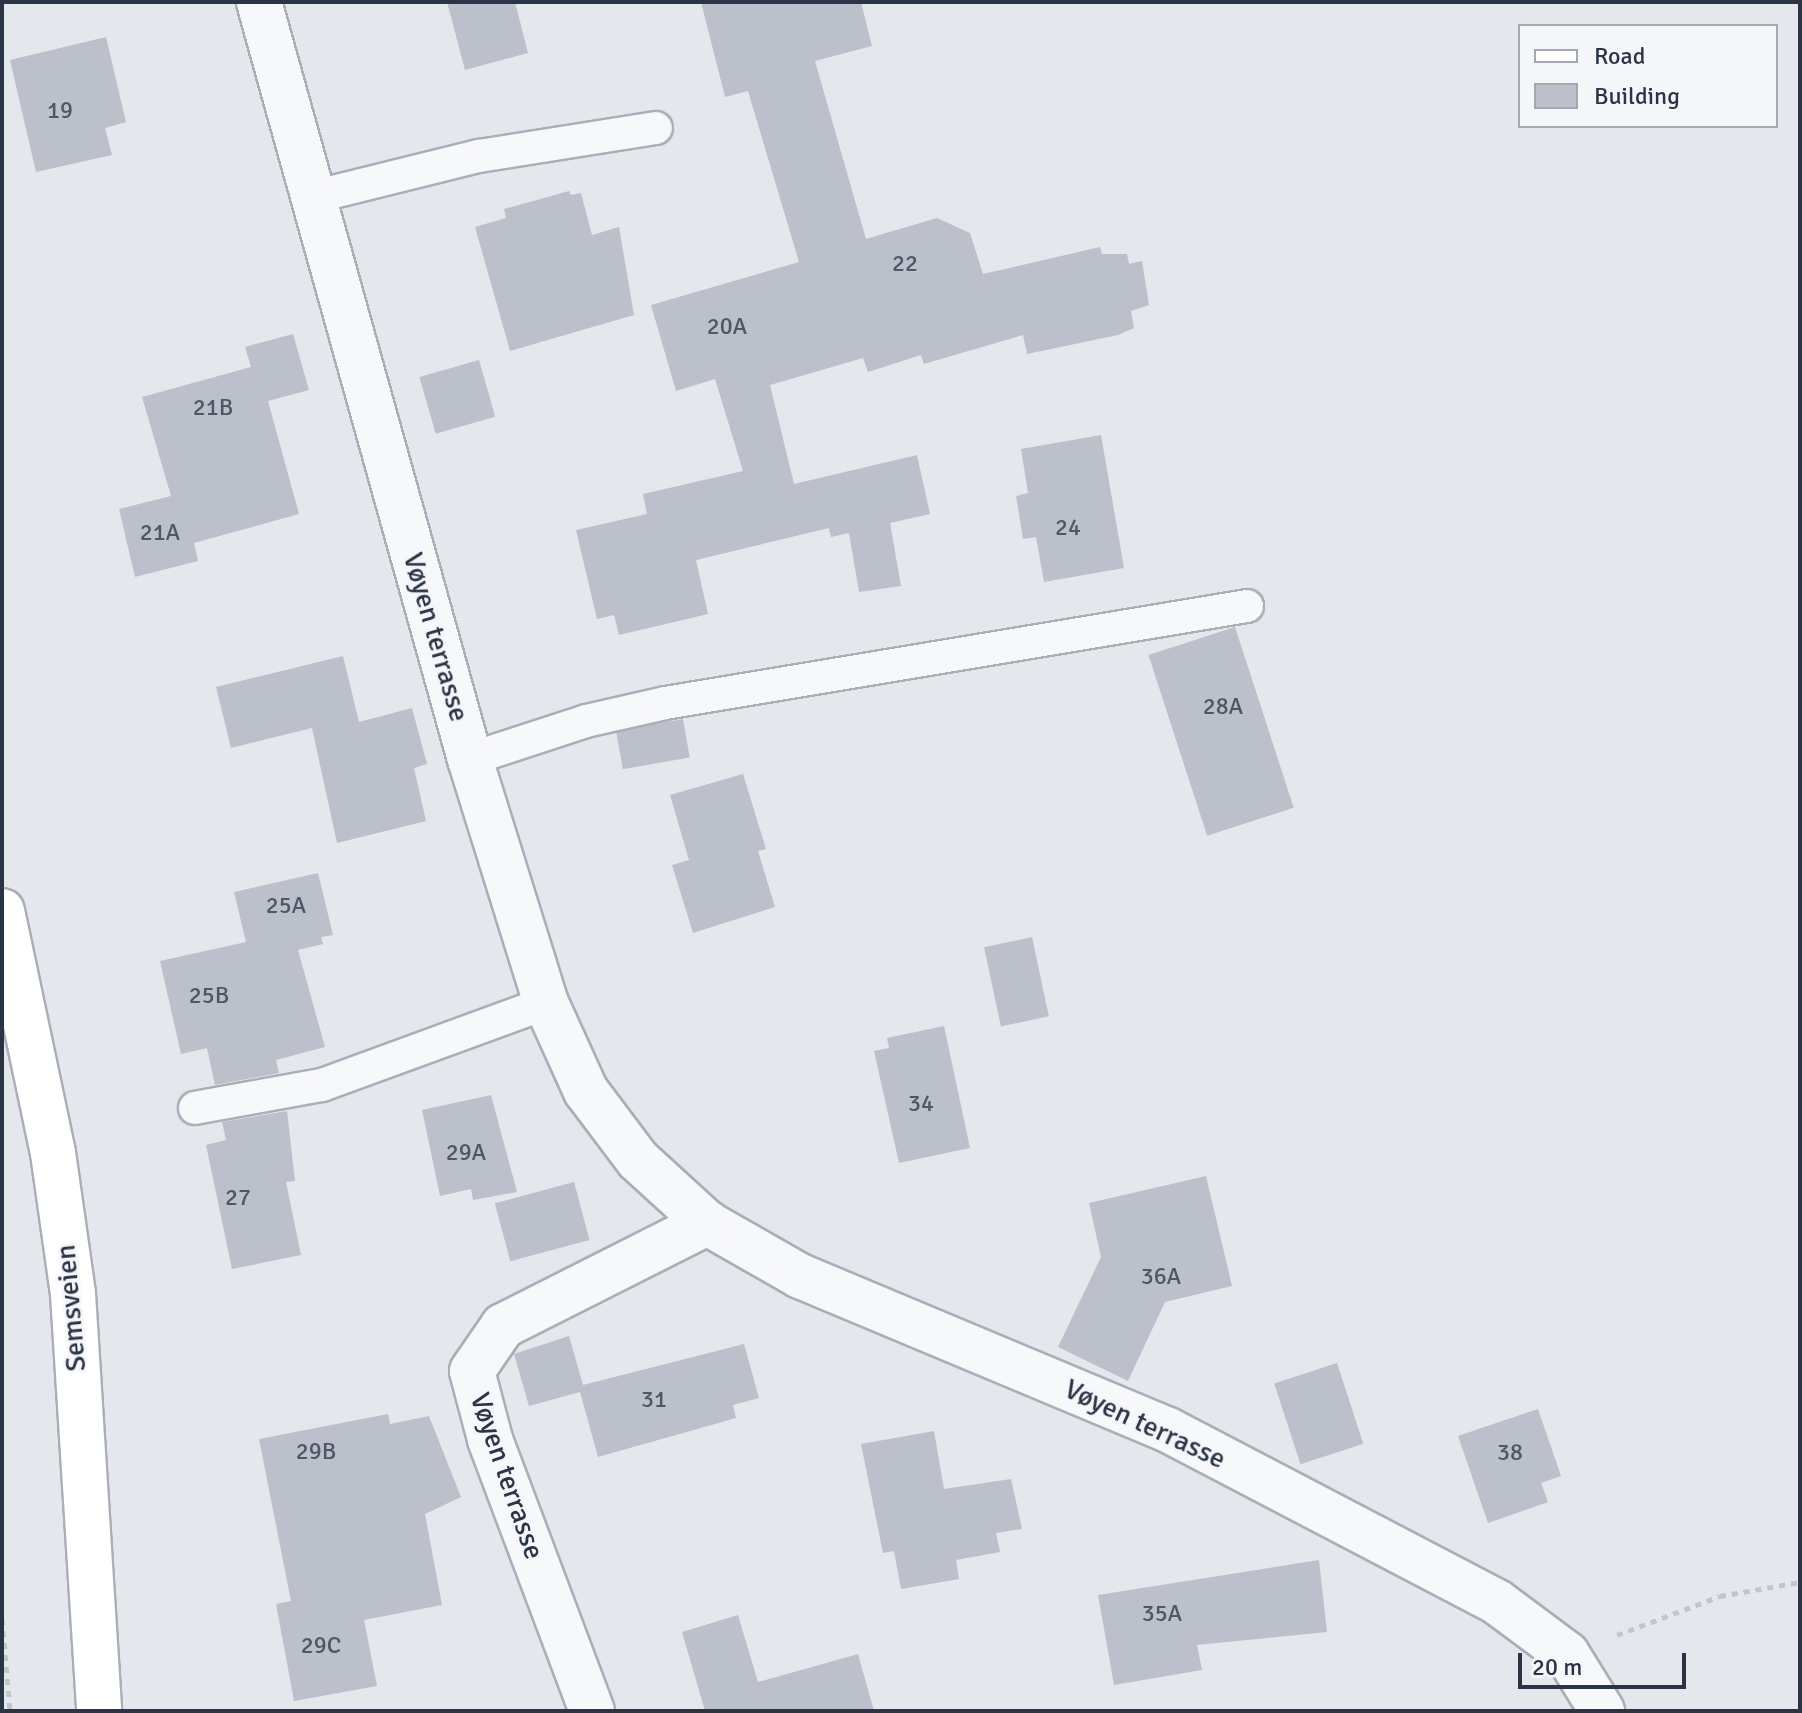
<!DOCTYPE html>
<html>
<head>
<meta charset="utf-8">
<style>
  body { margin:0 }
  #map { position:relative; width:1802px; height:1713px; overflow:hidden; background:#e4e7ec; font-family:Signika,sans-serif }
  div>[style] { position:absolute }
  .building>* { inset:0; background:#bbc0ca; transform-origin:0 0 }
  .path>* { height:5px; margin-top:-2.5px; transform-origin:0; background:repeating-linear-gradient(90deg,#c2c5cb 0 6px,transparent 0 12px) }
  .roads { filter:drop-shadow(2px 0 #a9aeb7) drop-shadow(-2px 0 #a9aeb7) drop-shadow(0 2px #a9aeb7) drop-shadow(0 -2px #a9aeb7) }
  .service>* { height:32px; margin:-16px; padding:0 16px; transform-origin:16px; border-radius:16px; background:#f7f8fa }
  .minor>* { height:44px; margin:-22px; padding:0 22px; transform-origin:22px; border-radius:22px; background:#f7f8fa }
  .secondary>* { height:44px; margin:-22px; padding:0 22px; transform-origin:22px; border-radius:22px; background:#fff }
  span { translate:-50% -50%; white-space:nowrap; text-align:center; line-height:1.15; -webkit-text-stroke:6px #f4f6f9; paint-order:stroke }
  .number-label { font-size:24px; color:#4f5766 }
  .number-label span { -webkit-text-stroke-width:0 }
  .street-label { font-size:28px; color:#2b3445 }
  .frame { position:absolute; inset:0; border:4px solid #2b3445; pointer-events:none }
  .legend { position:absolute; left:1518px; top:24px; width:260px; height:104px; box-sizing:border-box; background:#f4f6f9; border:2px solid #a4a8b1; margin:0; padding:10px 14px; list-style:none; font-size:24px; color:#2b3445 }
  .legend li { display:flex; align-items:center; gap:16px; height:40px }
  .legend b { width:40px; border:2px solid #a4a8b1 }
  .scale { position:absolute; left:1518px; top:1653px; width:168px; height:36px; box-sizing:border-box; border:4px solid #2b3445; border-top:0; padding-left:10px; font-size:24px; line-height:28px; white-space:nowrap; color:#2b3445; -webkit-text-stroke:6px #f4f6f9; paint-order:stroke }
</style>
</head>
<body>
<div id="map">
  <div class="building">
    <div style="clip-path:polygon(447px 2px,515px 2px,528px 53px,465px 70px)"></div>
    <div style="clip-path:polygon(701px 2px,861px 2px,872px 46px,815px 61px,866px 239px,937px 218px,970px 233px,983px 274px,1100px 247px,1102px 254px,1127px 254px,1129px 264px,1142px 261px,1149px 305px,1131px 311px,1134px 328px,1118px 335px,1027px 354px,1023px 335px,924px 364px,921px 355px,868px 372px,863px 358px,770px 385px,794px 484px,917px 455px,930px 514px,890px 523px,901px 586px,859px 592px,849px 533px,831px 537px,829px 528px,696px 560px,708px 614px,619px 635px,614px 615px,597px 619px,576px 530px,647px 514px,643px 494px,743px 471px,715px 379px,676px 391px,651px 305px,799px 262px,748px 91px,725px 97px)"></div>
    <div style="clip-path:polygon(106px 37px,126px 122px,105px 128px,112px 155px,36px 172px,10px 60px)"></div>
    <div style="clip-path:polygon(569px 191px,571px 195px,581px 193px,592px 235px,619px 227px,634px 315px,510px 351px,475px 227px,506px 218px,504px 209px)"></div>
    <div style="clip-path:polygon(293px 334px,309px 390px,268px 401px,299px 514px,194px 543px,198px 561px,135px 577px,119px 509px,171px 496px,142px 397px,251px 367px,245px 347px)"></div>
    <div style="left:479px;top:360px;width:59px;height:62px;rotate:74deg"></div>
    <div style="clip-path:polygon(1101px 435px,1124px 568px,1044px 582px,1036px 537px,1023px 539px,1016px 496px,1028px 493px,1021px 449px)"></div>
    <div style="left:1235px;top:627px;width:190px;height:91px;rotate:72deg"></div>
    <div style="clip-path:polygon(343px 656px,359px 722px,412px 708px,427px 764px,414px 768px,426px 821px,337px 843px,312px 728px,231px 748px,216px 687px)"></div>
    <div style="left:683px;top:719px;width:39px;height:68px;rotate:80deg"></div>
    <div style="clip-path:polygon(743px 774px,766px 849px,758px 851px,775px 907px,693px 933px,672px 865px,689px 860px,670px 795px)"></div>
    <div style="clip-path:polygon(318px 873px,333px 935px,321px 937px,323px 944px,298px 950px,325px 1047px,276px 1060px,279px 1073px,215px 1085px,207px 1048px,181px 1054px,160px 961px,246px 942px,234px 892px)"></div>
    <div style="left:1032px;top:937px;width:81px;height:49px;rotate:78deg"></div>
    <div style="clip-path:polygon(944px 1026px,970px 1148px,899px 1163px,874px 1051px,889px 1048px,887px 1038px)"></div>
    <div style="clip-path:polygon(491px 1095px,517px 1192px,473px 1200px,471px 1189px,440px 1196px,422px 1110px)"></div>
    <div style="clip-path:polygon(287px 1111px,295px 1181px,286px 1182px,301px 1255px,232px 1269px,206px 1145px,226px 1140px,222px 1122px)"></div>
    <div style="clip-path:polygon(1206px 1176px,1232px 1286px,1165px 1302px,1128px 1381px,1058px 1347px,1101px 1257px,1089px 1203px)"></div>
    <div style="left:574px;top:1182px;width:60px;height:82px;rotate:75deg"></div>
    <div style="clip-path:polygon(569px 1336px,583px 1385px,744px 1344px,759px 1398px,733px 1405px,736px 1418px,598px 1457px,580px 1392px,529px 1406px,514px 1354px)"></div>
    <div style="left:1337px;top:1363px;width:85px;height:66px;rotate:72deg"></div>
    <div style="clip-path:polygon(1538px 1409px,1561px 1476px,1541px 1483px,1548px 1502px,1488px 1523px,1458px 1436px)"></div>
    <div style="clip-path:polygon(388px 1414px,390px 1424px,429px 1416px,461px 1497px,425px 1514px,442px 1605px,364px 1620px,377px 1686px,294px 1701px,276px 1604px,291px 1601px,259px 1439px)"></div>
    <div style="clip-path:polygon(934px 1431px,944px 1489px,1011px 1479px,1022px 1529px,996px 1533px,1000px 1552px,956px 1560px,959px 1579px,901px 1589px,894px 1551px,883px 1553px,861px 1444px)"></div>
    <div style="clip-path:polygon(1319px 1560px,1327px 1632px,1197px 1645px,1202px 1670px,1114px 1685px,1098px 1595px)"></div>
    <div style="clip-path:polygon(738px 1615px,758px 1682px,858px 1654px,874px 1711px,705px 1711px,682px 1632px)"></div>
  </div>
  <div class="path">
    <div style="left:2px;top:1619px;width:92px;rotate:85deg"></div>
    <div style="left:1617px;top:1635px;width:110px;rotate:-20.7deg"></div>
    <div style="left:1720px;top:1596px;width:81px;rotate:-9.9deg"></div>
  </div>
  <div class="roads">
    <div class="service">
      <div style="left:313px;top:197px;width:171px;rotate:-13.9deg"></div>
      <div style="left:479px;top:156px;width:179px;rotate:-9deg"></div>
      <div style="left:470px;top:759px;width:122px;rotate:-18.1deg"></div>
      <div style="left:586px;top:721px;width:81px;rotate:-12.8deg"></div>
      <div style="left:665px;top:703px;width:590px;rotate:-9.46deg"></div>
      <div style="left:195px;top:1108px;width:129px;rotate:-10.3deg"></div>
      <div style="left:322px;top:1085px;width:239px;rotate:-20.1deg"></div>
    </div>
    <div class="minor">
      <div style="left:259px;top:2px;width:786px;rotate:74.43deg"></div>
      <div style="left:470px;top:759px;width:256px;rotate:72.7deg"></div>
      <div style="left:546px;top:1003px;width:97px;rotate:65.6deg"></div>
      <div style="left:586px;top:1091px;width:86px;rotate:53deg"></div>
      <div style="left:638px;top:1160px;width:93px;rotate:42.4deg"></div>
      <div style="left:707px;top:1223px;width:107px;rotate:29.7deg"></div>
      <div style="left:800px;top:1276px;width:399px;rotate:22.7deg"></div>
      <div style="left:1168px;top:1430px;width:371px;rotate:27.6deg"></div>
      <div style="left:1497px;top:1602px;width:87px;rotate:36.6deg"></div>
      <div style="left:1567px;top:1654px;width:67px;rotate:58.4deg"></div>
      <div style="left:592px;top:1711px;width:290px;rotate:-110.6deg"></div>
      <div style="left:490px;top:1439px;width:70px;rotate:-104.8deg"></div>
      <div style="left:472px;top:1371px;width:55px;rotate:-55.4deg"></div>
      <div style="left:503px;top:1326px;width:229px;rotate:-26.8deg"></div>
    </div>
    <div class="secondary">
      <div style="left:2px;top:911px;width:247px;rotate:78.1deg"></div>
      <div style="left:53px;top:1153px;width:142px;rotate:81.9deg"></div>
      <div style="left:73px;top:1294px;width:418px;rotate:86.4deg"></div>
    </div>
  </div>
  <div class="number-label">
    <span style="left:60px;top:111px">19</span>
    <span style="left:905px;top:264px">22</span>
    <span style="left:727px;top:327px">20A</span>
    <span style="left:213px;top:408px">21B</span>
    <span style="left:1068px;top:528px">24</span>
    <span style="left:160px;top:533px">21A</span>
    <span style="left:1223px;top:707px">28A</span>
    <span style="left:286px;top:906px">25A</span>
    <span style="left:209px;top:996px">25B</span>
    <span style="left:921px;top:1104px">34</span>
    <span style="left:466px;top:1153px">29A</span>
    <span style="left:238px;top:1198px">27</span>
    <span style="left:1161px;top:1277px">36A</span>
    <span style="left:654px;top:1400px">31</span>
    <span style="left:316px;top:1452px">29B</span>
    <span style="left:1510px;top:1453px">38</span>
    <span style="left:1162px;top:1614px">35A</span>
    <span style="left:321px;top:1646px">29C</span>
  </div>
  <div class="street-label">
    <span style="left:436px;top:637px;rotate:74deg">Vøyen terrasse</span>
    <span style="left:71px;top:1308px;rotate:-95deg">Semsveien</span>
    <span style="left:1145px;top:1424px;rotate:25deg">Vøyen terrasse</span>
    <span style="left:507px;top:1476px;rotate:71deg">Vøyen terrasse</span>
  </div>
  <div class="frame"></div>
  <ul class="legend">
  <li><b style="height:10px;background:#fff"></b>Road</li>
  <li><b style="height:22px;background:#bbc0ca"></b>Building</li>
  </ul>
  <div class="scale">20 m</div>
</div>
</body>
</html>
